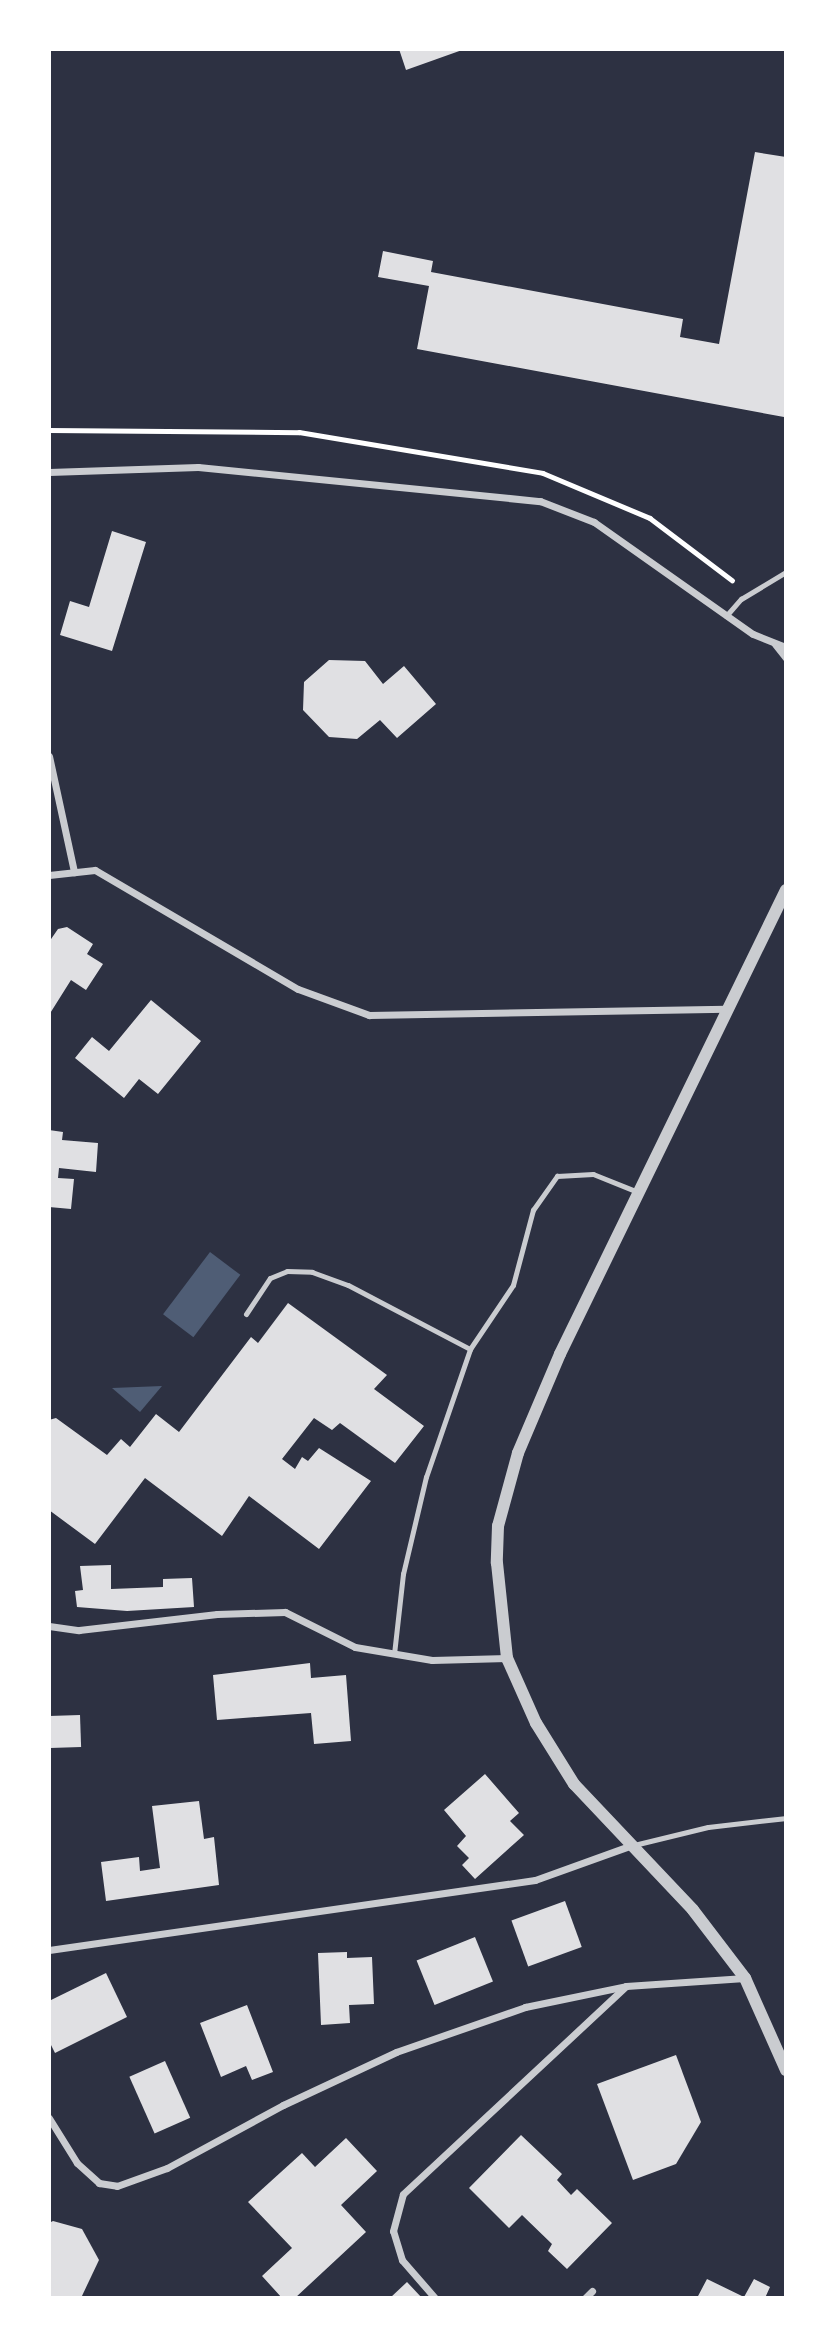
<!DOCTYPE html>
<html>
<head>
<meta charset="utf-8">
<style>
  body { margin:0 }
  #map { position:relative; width:835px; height:2347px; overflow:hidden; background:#2d3142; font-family:Ubuntu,sans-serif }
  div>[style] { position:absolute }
  .water>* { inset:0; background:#4f5d75; transform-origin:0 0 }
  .building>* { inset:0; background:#e0e0e3; transform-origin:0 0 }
  .path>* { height:4.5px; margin:-2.25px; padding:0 2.25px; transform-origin:2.25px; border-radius:2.25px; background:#fff }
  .service>* { height:5px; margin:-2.5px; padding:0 2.5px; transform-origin:2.5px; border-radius:2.5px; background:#caccd0 }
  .minor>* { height:7px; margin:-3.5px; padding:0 3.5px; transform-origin:3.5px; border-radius:3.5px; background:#caccd0 }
  .tertiary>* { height:12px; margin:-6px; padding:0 6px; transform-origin:6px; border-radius:6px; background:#caccd0 }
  span { translate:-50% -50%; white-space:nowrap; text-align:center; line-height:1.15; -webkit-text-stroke:7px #fff; paint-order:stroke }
  .frame { position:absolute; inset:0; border:51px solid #fff; pointer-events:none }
</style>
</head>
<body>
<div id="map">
  <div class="water">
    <div style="left:210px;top:1252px;width:38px;height:78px;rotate:37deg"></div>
    <div style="clip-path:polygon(162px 1386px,140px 1412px,112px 1388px)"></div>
  </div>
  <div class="building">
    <div style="clip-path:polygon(399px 49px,465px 49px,406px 70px)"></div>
    <div style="clip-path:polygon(755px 152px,786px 157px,784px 417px,417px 349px,429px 286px,378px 277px,383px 251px,433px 261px,431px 272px,683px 319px,680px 337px,719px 344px)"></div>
    <div style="clip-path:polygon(112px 531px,146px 542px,112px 651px,60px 635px,70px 601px,89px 607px)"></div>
    <div style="clip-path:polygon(329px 660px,365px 661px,383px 684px,404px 666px,436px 704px,397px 738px,380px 720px,357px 739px,329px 737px,303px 710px,304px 682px)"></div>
    <div style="clip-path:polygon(67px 927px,93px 944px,87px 954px,103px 964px,86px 990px,71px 980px,49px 1015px,49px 942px,58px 929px)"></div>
    <div style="clip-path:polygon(151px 1000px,201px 1041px,158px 1094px,139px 1079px,124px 1098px,75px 1058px,92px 1037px,109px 1051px)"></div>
    <div style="clip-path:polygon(49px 1130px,63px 1132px,62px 1140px,98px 1143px,96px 1172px,59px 1168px,58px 1178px,74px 1179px,71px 1209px,49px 1207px)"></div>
    <div style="clip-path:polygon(288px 1303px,387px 1375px,374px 1389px,424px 1426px,395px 1463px,340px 1423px,332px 1430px,314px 1418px,282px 1459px,295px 1469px,302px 1457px,308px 1461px,319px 1448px,371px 1481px,319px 1549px,249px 1496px,222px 1536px,145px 1478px,95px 1544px,49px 1510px,49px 1420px,56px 1418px,107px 1455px,121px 1439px,130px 1447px,156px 1414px,179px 1432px,251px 1337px,258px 1343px)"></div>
    <div style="clip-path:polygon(111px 1565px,111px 1589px,163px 1587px,163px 1579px,192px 1578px,194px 1607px,127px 1611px,77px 1607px,75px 1591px,83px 1590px,80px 1566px)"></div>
    <div style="clip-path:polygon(310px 1663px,311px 1678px,346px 1675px,351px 1741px,314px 1744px,311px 1713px,217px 1720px,213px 1675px)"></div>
    <div style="left:80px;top:1715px;width:32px;height:31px;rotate:88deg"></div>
    <div style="clip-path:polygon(485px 1774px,519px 1813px,510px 1821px,524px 1835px,475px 1879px,462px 1865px,469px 1858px,457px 1846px,466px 1836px,444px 1810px)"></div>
    <div style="clip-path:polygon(199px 1801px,204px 1839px,214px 1837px,219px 1885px,106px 1901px,101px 1862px,139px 1857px,140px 1871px,160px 1868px,152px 1806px)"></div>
    <div style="left:565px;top:1901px;width:49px;height:57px;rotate:70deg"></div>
    <div style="left:475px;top:1937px;width:48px;height:63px;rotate:68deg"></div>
    <div style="clip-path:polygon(347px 1952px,347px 1958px,372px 1957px,374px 2004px,349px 2005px,350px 2023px,321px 2025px,318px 1953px)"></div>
    <div style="clip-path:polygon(106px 1973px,127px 2017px,55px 2053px,49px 2041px,49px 2001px)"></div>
    <div style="clip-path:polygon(247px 2005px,273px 2072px,252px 2080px,246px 2066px,221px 2077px,200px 2023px)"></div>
    <div style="clip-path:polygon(676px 2055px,701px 2122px,676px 2164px,633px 2180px,597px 2084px)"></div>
    <div style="left:165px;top:2061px;width:62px;height:39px;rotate:66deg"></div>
    <div style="clip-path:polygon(521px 2135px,562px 2174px,557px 2180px,571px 2195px,577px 2189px,612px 2223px,567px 2269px,548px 2251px,552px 2244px,522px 2215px,509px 2228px,469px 2188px)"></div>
    <div style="clip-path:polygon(346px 2138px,377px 2171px,341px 2205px,366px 2232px,295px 2298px,282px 2298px,262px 2276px,292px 2248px,248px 2202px,302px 2153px,315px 2167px)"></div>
    <div style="clip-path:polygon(53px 2221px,82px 2229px,99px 2260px,81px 2298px,49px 2298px,49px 2223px)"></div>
    <div style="clip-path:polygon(707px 2279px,744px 2297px,754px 2279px,770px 2287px,765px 2298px,697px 2298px)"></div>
    <div style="clip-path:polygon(407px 2282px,422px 2298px,390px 2298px)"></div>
  </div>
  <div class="path">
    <div style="left:49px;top:430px;width:250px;rotate:0.5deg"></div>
    <div style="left:299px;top:432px;width:247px;rotate:9.5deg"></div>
    <div style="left:543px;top:473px;width:116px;rotate:22.8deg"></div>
    <div style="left:650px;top:518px;width:103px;rotate:37.1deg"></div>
  </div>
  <div class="service">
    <div style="left:726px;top:616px;width:23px;rotate:-49deg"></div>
    <div style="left:741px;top:599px;width:52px;rotate:-31deg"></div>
    <div style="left:246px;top:1314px;width:43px;rotate:-56.3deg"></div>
    <div style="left:270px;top:1278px;width:18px;rotate:-22deg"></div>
    <div style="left:287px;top:1271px;width:25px;rotate:2deg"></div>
    <div style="left:312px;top:1272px;width:38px;rotate:20deg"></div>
    <div style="left:348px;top:1285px;width:138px;rotate:27.7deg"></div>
    <div style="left:394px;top:1654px;width:81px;rotate:-83.6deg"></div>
    <div style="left:403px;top:1574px;width:100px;rotate:-76.7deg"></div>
    <div style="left:426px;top:1477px;width:135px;rotate:-71deg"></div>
    <div style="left:470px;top:1349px;width:77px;rotate:-56.1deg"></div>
    <div style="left:513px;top:1285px;width:78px;rotate:-75.1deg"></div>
    <div style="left:533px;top:1210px;width:42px;rotate:-54.8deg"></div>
    <div style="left:557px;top:1176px;width:36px;rotate:-3deg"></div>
    <div style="left:593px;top:1174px;width:48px;rotate:21.8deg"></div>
    <div style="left:634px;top:1845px;width:76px;rotate:-13.7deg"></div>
    <div style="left:708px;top:1827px;width:79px;rotate:-6.6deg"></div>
  </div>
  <div class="minor">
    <div style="left:49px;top:472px;width:149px;rotate:-1.9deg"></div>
    <div style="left:198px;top:467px;width:344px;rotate:5.7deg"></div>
    <div style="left:540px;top:501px;width:58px;rotate:21.3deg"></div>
    <div style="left:594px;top:522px;width:194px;rotate:35.2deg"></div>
    <div style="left:753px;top:634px;width:35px;rotate:22deg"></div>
    <div style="left:775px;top:644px;width:18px;rotate:52deg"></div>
    <div style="left:49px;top:756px;width:119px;rotate:77.8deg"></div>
    <div style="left:49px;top:875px;width:46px;rotate:-6.2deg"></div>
    <div style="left:95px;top:870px;width:235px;rotate:30.4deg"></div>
    <div style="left:298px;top:989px;width:76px;rotate:20.1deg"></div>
    <div style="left:369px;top:1015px;width:357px;rotate:-1deg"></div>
    <div style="left:49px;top:1626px;width:30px;rotate:8deg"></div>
    <div style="left:79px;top:1630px;width:139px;rotate:-6.6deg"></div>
    <div style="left:217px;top:1614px;width:68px;rotate:-1.7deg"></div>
    <div style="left:285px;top:1612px;width:78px;rotate:26.6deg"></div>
    <div style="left:355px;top:1647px;width:78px;rotate:9.6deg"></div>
    <div style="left:432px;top:1660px;width:75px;rotate:-1.5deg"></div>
    <div style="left:49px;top:1950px;width:491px;rotate:-8.2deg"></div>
    <div style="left:535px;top:1880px;width:103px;rotate:-19.8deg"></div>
    <div style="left:49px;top:2118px;width:53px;rotate:58.1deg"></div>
    <div style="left:77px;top:2163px;width:30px;rotate:42deg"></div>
    <div style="left:99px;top:2183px;width:18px;rotate:9deg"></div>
    <div style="left:117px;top:2186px;width:53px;rotate:-19.8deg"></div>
    <div style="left:167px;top:2168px;width:132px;rotate:-28.5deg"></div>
    <div style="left:283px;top:2105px;width:125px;rotate:-25.1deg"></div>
    <div style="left:396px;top:2052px;width:137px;rotate:-19.2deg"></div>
    <div style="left:525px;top:2007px;width:103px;rotate:-11.7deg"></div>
    <div style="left:626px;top:1986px;width:119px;rotate:-3.8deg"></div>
    <div style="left:435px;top:2298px;width:50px;rotate:-131deg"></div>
    <div style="left:402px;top:2260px;width:30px;rotate:-107deg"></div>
    <div style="left:393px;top:2231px;width:38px;rotate:-75deg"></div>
    <div style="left:403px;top:2194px;width:304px;rotate:-43deg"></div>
    <div style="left:585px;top:2298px;width:10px;rotate:-45deg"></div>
  </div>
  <div class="tertiary">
    <div style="left:786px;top:890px;width:516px;rotate:115.97deg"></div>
    <div style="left:560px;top:1354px;width:108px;rotate:113deg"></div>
    <div style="left:518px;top:1453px;width:76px;rotate:105.3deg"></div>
    <div style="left:498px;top:1526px;width:37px;rotate:92deg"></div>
    <div style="left:497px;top:1563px;width:96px;rotate:84deg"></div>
    <div style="left:507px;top:1658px;width:71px;rotate:66deg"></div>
    <div style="left:536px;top:1723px;width:72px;rotate:58.1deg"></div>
    <div style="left:574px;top:1784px;width:173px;rotate:46.6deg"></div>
    <div style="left:693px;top:1910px;width:86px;rotate:52.6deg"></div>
    <div style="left:745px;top:1978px;width:101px;rotate:66deg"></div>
  </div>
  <div class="frame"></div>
</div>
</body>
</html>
